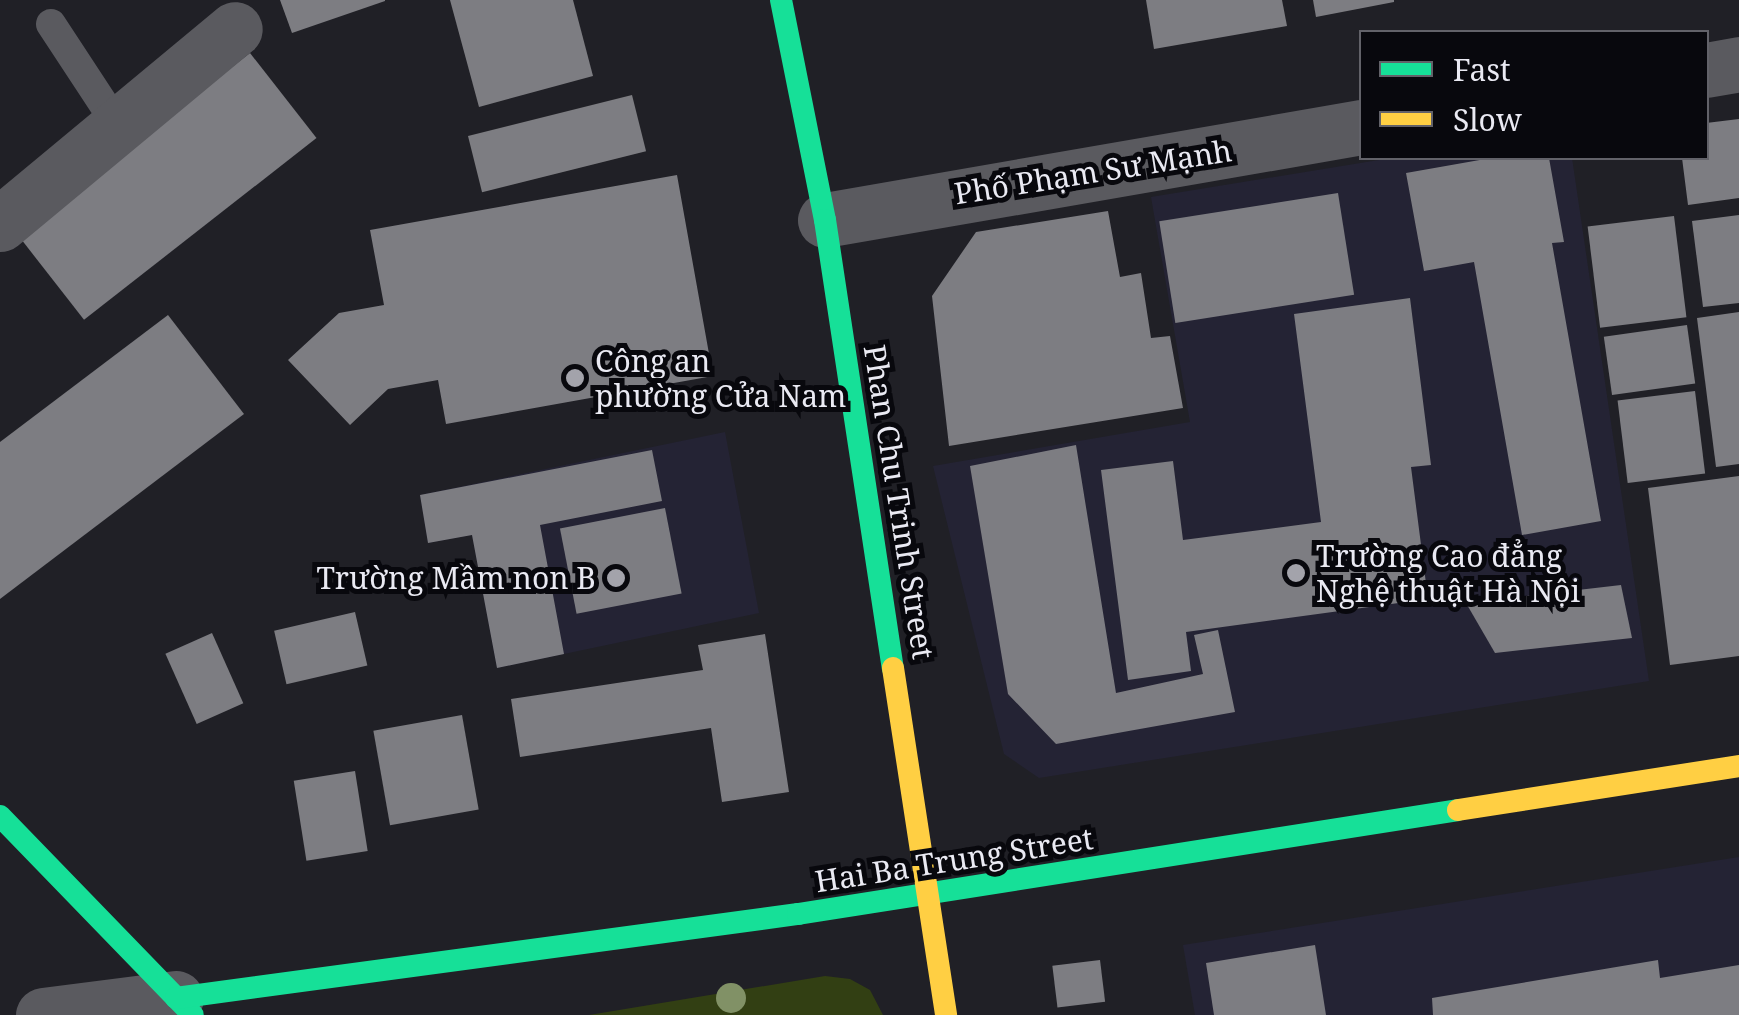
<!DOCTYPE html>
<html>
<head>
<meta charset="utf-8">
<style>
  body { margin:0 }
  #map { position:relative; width:1739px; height:1015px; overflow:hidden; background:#202026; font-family:"Noto Serif",serif }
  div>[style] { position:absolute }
  .built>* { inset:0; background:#242334 }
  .green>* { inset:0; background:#323f13 }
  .building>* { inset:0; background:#7d7d82; transform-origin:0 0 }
  .lane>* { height:30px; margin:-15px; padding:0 15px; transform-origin:15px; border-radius:15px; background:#5a5a5f }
  .street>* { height:55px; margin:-27.5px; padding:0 27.5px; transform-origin:27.5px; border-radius:27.5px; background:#5a5a5f }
  .fast>* { height:22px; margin:-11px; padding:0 11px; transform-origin:11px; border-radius:11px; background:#16e098 }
  .slow>* { height:22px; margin:-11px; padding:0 11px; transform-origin:11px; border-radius:11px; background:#ffcf43 }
  .trees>* { width:30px; height:30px; margin:-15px; border-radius:50%; background:#819166 }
  .dots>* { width:28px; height:28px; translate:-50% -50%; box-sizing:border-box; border:5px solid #08080d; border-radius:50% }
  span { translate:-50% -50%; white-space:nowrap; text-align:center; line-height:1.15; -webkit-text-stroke:10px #08080d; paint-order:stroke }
  .street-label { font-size:30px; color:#eaeaf3 }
  .poi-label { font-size:30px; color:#eaeaf3 }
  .left { translate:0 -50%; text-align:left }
  .right { translate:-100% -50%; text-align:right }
  .legend { position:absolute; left:1359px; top:30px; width:350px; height:130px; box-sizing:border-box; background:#08080d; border:2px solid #626269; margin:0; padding:12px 18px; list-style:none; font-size:30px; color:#eaeaf3 }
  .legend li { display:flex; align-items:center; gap:20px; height:50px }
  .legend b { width:50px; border:2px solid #626269 }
</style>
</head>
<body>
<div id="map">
  <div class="built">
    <div style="clip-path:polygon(1391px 158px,1572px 158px,1649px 681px,1039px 778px,1004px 754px,933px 466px,1190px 422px,1151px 197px)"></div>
    <div style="clip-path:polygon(725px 432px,759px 613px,497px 668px,472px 535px,428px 543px,420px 495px)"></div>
    <div style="clip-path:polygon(1739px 857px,1739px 1015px,1195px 1015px,1183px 945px)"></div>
  </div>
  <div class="green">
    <div style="clip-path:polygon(825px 976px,850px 979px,870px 990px,883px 1015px,589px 1015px)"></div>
  </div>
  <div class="building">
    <div style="clip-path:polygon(280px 0,385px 0,385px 1px,292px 33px)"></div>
    <div style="clip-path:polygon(450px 0,573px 0,593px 76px,479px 107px)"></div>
    <div style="clip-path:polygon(1146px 0,1282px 0,1287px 26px,1154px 49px)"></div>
    <div style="clip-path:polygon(1313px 0,1394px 0,1394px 2px,1316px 17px)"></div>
    <div style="left:250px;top:53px;width:108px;height:295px;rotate:52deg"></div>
    <div style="left:632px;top:95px;width:58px;height:169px;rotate:76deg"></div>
    <div style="clip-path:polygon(1739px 119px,1739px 198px,1688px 205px,1682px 158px,1706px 158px,1706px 123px)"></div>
    <div style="clip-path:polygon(1491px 158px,1549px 158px,1564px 242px,1552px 243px,1601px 521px,1522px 535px,1474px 262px,1424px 271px,1406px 173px)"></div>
    <div style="clip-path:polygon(677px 175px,713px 376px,446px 424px,438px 380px,388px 389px,350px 425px,288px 360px,339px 313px,384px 305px,370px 230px)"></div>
    <div style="left:1338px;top:193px;width:103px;height:181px;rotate:81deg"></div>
    <div style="clip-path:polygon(1108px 211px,1120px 277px,1141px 273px,1151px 338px,1170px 336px,1183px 408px,949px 446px,932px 296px,976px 232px)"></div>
    <div style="clip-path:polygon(1739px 215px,1739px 303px,1703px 307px,1692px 221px)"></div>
    <div style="left:1674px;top:216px;width:102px;height:87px;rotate:83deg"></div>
    <div style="clip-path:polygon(1410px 298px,1431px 465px,1411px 467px,1428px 599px,1186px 632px,1191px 671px,1128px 680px,1101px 470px,1173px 461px,1183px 540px,1321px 522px,1294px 314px)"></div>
    <div style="clip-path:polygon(1739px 312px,1739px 464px,1716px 467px,1697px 318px)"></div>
    <div style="clip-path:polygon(168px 315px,244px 414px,0 599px,0 442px)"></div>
    <div style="left:1687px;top:325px;width:59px;height:84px;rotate:82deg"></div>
    <div style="left:1695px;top:391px;width:83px;height:78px;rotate:83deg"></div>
    <div style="clip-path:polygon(1076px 445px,1116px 693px,1203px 674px,1194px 635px,1218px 630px,1235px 712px,1056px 744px,1008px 694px,970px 466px)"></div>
    <div style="clip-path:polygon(652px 450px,662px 501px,540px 525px,564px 654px,497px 668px,472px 535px,428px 543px,420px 495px)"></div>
    <div style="clip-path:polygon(1739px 476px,1739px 656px,1670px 665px,1648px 488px)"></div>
    <div style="left:665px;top:508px;width:87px;height:107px;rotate:79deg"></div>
    <div style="clip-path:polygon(1621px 585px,1632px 638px,1495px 653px,1466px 603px)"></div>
    <div style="left:355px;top:612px;width:55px;height:83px;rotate:77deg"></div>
    <div style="left:212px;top:633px;width:77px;height:51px;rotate:66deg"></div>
    <div style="clip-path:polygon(765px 634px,789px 792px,722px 802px,711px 728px,520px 757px,511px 699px,703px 670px,698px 645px)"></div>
    <div style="left:462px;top:715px;width:96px;height:90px;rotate:80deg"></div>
    <div style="left:355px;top:771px;width:81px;height:62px;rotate:81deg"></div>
    <div style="clip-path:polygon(1315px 945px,1326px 1015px,1214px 1015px,1206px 963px)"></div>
    <div style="left:1100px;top:960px;width:42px;height:48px;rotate:83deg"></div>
    <div style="clip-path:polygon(1658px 960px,1660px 978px,1739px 965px,1739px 1015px,1433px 1015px,1432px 998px)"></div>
  </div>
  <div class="lane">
    <div style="left:51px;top:24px;width:118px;rotate:56.7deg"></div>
  </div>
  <div class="street">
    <div style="left:1706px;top:70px;width:34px;rotate:-10deg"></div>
    <div style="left:825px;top:220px;width:545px;rotate:-9.83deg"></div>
    <div style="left:0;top:224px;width:305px;rotate:-39.7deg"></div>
    <div style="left:43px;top:1015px;width:134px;rotate:-7.3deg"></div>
  </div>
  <div class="fast">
    <div style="left:781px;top:0;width:224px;rotate:78.7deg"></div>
    <div style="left:825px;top:220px;width:453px;rotate:81.4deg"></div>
    <div style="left:0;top:816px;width:277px;rotate:45.9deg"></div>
    <div style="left:176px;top:998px;width:628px;rotate:-7.69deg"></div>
    <div style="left:798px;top:914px;width:668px;rotate:-8.95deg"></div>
  </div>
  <div class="slow">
    <div style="left:893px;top:668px;width:351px;rotate:81.3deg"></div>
    <div style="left:1458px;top:810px;width:284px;rotate:-8.9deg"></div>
  </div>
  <div class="trees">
    <div style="left:731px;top:998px"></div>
  </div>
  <div class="dots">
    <div style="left:575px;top:378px;background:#a3a3ab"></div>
    <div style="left:1296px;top:573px;background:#a3a3ab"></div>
    <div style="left:616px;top:578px;background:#a3a3ab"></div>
  </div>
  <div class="street-label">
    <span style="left:1093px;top:172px;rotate:-9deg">Phố Phạm Sư Mạnh</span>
    <span style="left:899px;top:502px;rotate:81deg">Phan Chu Trinh Street</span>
    <span style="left:954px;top:860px;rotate:-9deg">Hai Ba Trung Street</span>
  </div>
  <div class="poi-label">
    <span class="left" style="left:595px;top:378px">Công an<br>phường Cửa Nam</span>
    <span class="left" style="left:1316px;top:573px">Trường Cao đẳng<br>Nghệ thuật Hà Nội</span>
    <span class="right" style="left:596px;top:578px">Trường Mầm non B</span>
  </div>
  <ul class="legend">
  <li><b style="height:12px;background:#16e098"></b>Fast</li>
  <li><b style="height:12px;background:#ffcf43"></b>Slow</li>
  </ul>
</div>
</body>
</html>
